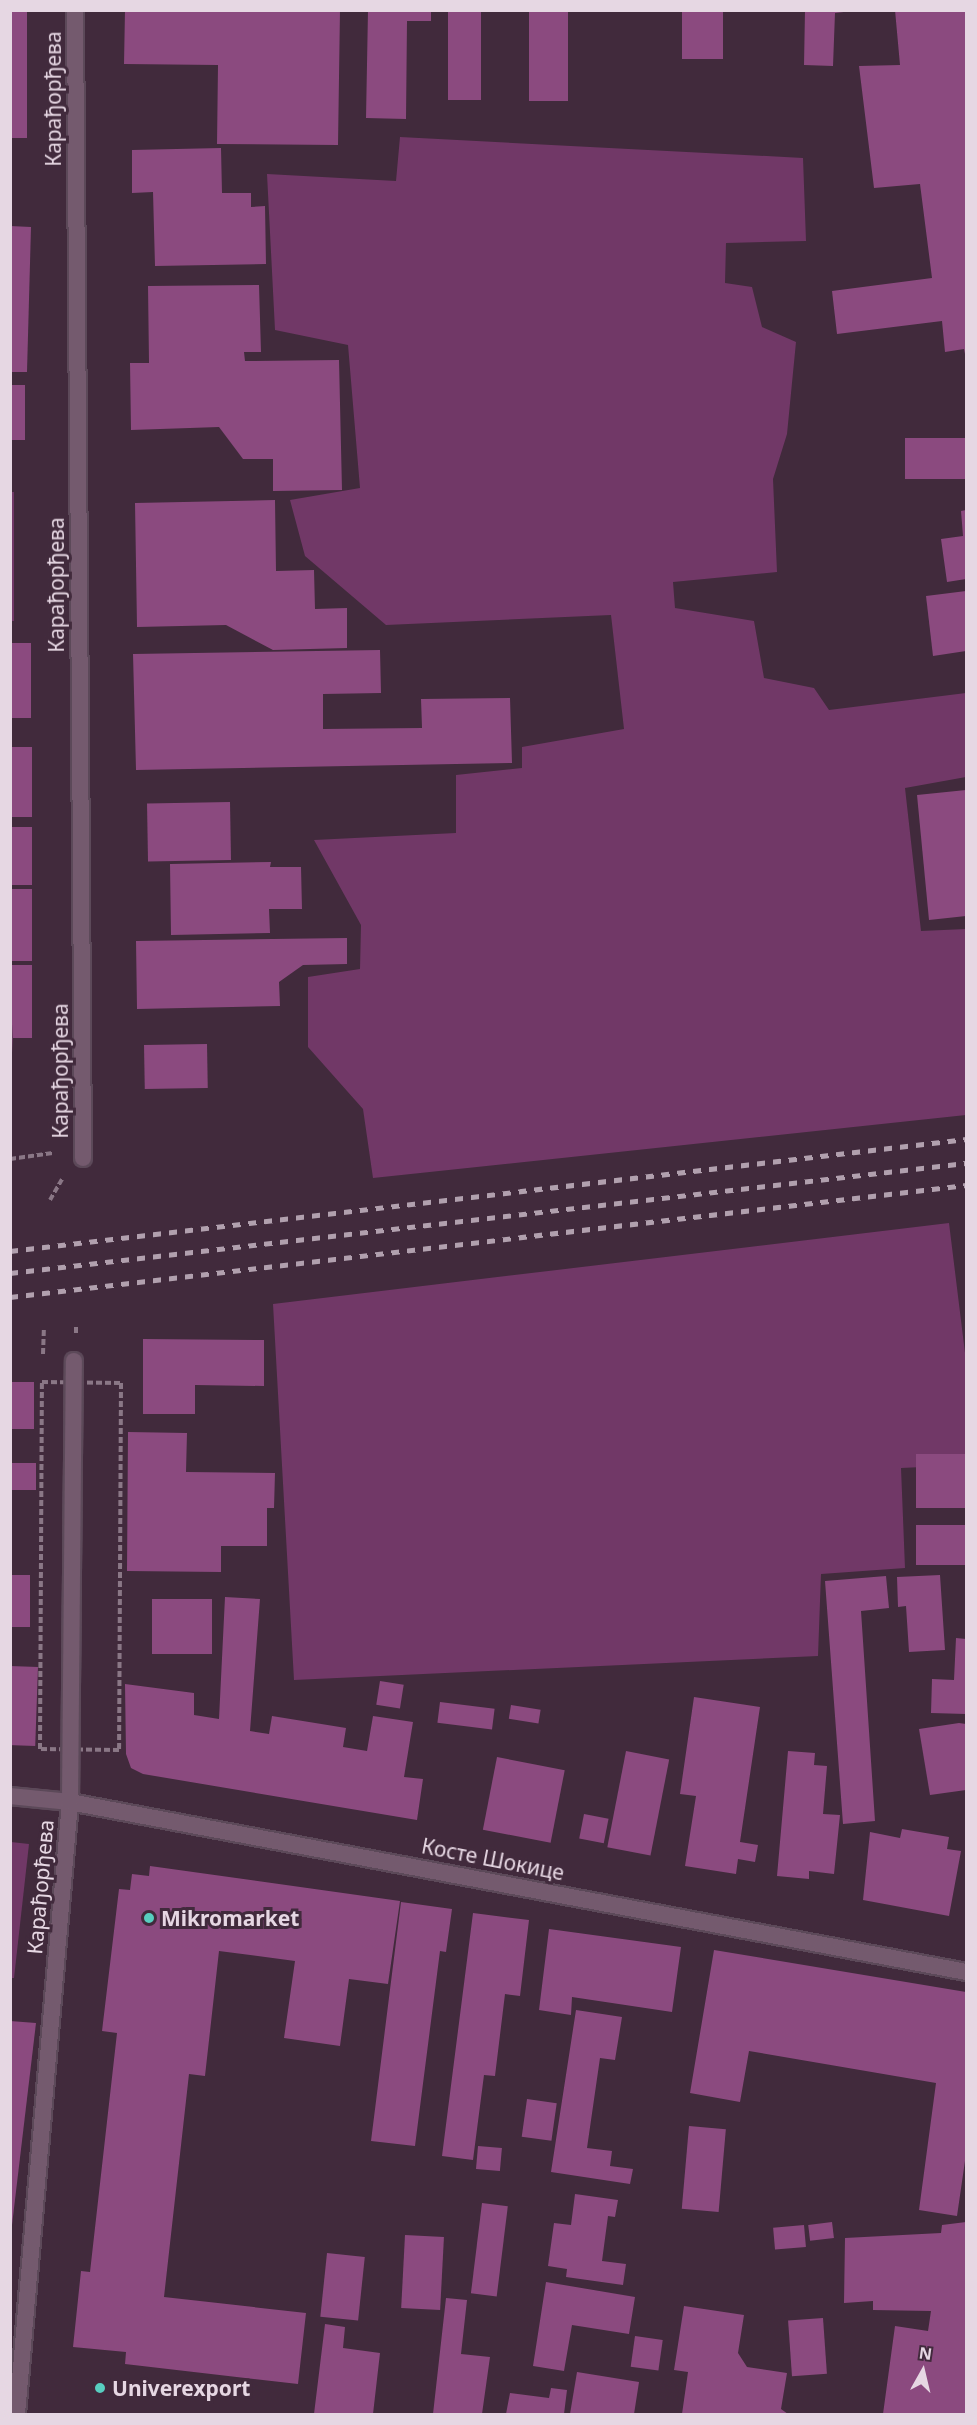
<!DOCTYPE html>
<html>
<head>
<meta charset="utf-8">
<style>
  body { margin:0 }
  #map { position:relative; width:977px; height:2425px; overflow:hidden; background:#412a3c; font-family:"Noto Sans",sans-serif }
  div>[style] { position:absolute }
  .green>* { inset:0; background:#713867; transform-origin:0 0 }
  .building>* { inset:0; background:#8b4a7f; transform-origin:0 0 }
  .path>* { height:4px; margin-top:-2px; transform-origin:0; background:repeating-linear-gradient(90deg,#8a7786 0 6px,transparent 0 9px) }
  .roads { filter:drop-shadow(2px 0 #5c4959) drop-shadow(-2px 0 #5c4959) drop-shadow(0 2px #5c4959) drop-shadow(0 -2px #5c4959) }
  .minor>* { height:16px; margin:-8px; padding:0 8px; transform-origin:8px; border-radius:8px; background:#745a6e }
  .rail>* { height:4.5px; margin-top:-2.25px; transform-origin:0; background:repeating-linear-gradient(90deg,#b1a0ae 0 8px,transparent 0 16px) }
  .dots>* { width:16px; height:16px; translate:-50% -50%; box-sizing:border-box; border:3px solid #412a3c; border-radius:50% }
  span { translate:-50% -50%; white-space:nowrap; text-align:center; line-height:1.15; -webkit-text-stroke:6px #412a3c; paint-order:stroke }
  .street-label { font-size:21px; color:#e6d7e3 }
  .poi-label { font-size:21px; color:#e6d7e3; font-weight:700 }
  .left { translate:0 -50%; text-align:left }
  .frame { position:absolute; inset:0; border:12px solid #e6d7e3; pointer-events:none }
  .north { position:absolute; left:893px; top:2341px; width:60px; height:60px; -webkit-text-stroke:4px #412a3c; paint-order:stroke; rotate:8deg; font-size:16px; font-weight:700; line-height:24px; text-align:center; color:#e6d7e3 }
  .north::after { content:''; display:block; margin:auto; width:21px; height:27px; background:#e6d7e3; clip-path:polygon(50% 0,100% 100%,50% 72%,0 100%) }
</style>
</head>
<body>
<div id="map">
  <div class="green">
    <div style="clip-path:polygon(400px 137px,803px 158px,806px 241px,726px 243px,725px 283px,752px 287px,762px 327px,796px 342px,787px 434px,773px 479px,777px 572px,673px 582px,675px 608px,754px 621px,764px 678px,814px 688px,829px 710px,966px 693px,966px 777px,905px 788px,921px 931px,966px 929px,966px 1115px,373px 1178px,363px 1109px,308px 1047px,308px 977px,360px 969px,361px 925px,314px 840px,456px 833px,456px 775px,522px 768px,522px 747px,624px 729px,611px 615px,386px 625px,305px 556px,290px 500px,360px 488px,348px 345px,275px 330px,267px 174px,396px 181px)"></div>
    <div style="left:14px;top:492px;width:129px;height:4px;rotate:90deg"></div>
    <div style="clip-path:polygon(949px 1223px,966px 1361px,966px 1465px,901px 1468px,905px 1568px,821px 1574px,818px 1656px,294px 1680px,273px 1304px)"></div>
    <div style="clip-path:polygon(11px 1842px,29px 1844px,14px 1978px,10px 1978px)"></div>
  </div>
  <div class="building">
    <div style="left:10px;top:10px;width:17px;height:128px"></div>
    <div style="clip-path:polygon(125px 10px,340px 10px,338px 145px,217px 144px,218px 65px,124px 64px)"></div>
    <div style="clip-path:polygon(368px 10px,431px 10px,431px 21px,407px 21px,406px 119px,366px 118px)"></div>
    <div style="left:448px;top:10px;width:33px;height:90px"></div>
    <div style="left:529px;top:10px;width:39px;height:91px"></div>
    <div style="left:682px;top:10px;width:41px;height:49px"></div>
    <div style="clip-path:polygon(805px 10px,861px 10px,835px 13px,833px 66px,804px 65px)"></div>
    <div style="clip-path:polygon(895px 10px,966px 10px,966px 359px,964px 349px,945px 352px,942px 321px,837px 334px,832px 291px,932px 278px,920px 184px,874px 188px,859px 66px,900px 65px)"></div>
    <div style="clip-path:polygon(221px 148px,222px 193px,251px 193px,251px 207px,265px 206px,266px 264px,155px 266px,153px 192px,132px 193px,132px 150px)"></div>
    <div style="clip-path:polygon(10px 226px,31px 227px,27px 372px,10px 372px)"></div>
    <div style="clip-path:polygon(259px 285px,261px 352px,244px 352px,245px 361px,339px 360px,342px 490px,273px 491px,273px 459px,243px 459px,219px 427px,131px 430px,130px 363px,149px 363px,148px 286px)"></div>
    <div style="left:10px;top:385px;width:15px;height:55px"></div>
    <div style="left:966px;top:438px;width:41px;height:61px;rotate:90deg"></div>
    <div style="clip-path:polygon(275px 500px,276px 571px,314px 570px,315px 609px,347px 608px,347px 648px,273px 650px,226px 625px,137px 627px,135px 503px)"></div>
    <div style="clip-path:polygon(966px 510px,966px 579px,947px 582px,941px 539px,963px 536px,961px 511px)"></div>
    <div style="clip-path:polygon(966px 591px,966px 651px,933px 656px,926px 596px)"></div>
    <div style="left:10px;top:643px;width:21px;height:75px"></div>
    <div style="clip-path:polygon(380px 650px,381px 693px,323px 694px,323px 729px,422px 728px,421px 699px,510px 698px,512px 763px,136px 770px,133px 654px)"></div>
    <div style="left:10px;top:747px;width:22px;height:70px"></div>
    <div style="clip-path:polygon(966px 790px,966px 916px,929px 920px,917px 795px)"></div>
    <div style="left:230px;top:802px;width:58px;height:83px;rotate:89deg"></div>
    <div style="left:10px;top:827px;width:22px;height:58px"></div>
    <div style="clip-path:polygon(271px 862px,270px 867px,301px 867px,302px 909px,269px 909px,270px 933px,171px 935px,170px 864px)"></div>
    <div style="left:10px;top:889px;width:22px;height:72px"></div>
    <div style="clip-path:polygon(347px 938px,347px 964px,303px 965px,279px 982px,280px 1006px,137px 1009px,136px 941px)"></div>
    <div style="clip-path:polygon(10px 965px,32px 965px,32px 1038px,13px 1038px,13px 1053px)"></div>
    <div style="left:207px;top:1044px;width:44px;height:63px;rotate:89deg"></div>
    <div style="clip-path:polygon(143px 1339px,264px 1340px,264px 1386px,195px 1385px,195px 1414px,143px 1414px)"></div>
    <div style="left:10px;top:1382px;width:24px;height:47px"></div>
    <div style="clip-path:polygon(128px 1432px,187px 1433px,186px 1472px,275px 1473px,274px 1508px,267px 1508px,267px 1546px,221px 1546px,221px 1572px,127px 1571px)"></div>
    <div style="left:966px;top:1454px;width:54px;height:50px;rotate:90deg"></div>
    <div style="left:10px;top:1463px;width:26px;height:27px"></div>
    <div style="left:966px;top:1525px;width:40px;height:50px;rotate:90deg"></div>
    <div style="left:10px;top:1575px;width:20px;height:52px"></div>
    <div style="clip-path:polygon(940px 1575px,945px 1650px,909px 1652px,906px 1606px,898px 1607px,897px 1577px)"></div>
    <div style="clip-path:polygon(886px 1576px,889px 1608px,861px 1611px,875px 1821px,843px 1824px,825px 1581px)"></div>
    <div style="clip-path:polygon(225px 1597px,260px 1599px,250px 1731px,269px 1734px,272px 1716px,346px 1728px,343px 1747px,367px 1751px,373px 1716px,413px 1722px,404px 1777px,423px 1779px,417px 1820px,143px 1774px,131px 1768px,126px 1754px,125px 1684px,194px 1693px,194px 1715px,219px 1719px)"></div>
    <div style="left:212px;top:1599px;width:55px;height:60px;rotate:90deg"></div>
    <div style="clip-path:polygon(956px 1638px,966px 1639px,966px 1714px,931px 1713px,932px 1679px,954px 1680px)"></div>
    <div style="left:10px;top:1666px;width:28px;height:79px;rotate:2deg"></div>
    <div style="left:380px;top:1681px;width:24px;height:24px;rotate:9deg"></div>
    <div style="clip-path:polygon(694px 1697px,760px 1707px,740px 1842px,758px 1845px,755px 1862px,738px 1859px,736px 1874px,685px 1866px,696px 1796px,680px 1794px)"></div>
    <div style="left:440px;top:1702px;width:55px;height:21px;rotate:7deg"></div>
    <div style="left:511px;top:1705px;width:30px;height:14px;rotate:9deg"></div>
    <div style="clip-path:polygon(959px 1723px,966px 1724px,966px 1790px,930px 1795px,919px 1729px)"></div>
    <div style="left:626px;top:1751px;width:44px;height:98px;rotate:11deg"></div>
    <div style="clip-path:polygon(788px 1751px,815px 1753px,814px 1765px,827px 1766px,823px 1814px,840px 1815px,834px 1874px,809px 1871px,809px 1879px,777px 1876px)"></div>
    <div style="left:497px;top:1757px;width:69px;height:74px;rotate:11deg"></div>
    <div style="left:584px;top:1814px;width:25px;height:25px;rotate:11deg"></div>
    <div style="clip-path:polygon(902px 1829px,949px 1837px,947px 1849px,961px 1851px,949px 1916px,863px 1900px,870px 1832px,900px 1838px)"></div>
    <div style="clip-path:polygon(150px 1866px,400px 1901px,388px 1984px,349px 1979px,340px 2046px,284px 2038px,295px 1961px,219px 1951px,205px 2076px,189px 2074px,164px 2297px,306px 2313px,298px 2384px,125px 2364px,126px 2352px,73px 2347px,81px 2271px,90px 2272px,117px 2033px,102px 2031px,119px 1889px,130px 1890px,132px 1874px,149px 1876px)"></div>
    <div style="clip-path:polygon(401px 1902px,452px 1909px,446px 1952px,440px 1951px,415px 2146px,371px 2141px)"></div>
    <div style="clip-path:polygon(473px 1913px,529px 1920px,520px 1996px,505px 1994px,495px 2076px,484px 2075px,473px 2160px,442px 2156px)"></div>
    <div style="clip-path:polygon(549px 1929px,681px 1947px,672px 2012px,572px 1997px,571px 2015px,539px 2010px)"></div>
    <div style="clip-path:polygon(714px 1950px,966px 1992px,966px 2154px,957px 2216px,919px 2210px,936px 2083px,749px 2051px,740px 2102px,690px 2093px)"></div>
    <div style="clip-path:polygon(576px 2010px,622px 2017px,615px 2060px,600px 2058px,587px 2148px,612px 2151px,610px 2166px,633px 2169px,630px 2184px,551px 2172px)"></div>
    <div style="clip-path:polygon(10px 2021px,36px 2023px,12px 2225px,10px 2225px)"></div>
    <div style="left:527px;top:2099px;width:30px;height:38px;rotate:8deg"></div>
    <div style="left:689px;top:2126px;width:37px;height:83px;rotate:5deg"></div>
    <div style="left:478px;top:2146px;width:24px;height:23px;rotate:5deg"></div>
    <div style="clip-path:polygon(575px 2194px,618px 2200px,615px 2217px,608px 2216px,602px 2261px,626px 2264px,623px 2285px,566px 2277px,567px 2269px,548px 2266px,554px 2223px,571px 2225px)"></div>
    <div style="left:482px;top:2203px;width:26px;height:91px;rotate:7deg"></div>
    <div style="left:832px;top:2222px;width:16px;height:24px;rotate:83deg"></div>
    <div style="clip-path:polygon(966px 2222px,966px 2414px,883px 2414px,895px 2326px,928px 2331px,931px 2311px,873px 2310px,873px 2301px,844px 2303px,845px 2238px,941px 2233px,942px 2225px)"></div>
    <div style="left:804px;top:2225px;width:22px;height:31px;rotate:85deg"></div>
    <div style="left:405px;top:2235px;width:39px;height:73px;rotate:3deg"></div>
    <div style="left:327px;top:2253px;width:38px;height:64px;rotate:6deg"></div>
    <div style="clip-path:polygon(546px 2282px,635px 2297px,629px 2334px,572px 2325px,564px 2371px,533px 2366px)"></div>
    <div style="clip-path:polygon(446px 2298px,467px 2300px,461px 2354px,490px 2357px,482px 2414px,433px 2414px)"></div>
    <div style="clip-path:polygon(684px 2306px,744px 2315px,738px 2353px,747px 2367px,787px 2373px,781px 2409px,788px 2414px,682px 2414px,688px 2372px,674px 2370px)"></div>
    <div style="left:823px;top:2318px;width:56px;height:35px;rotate:86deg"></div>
    <div style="clip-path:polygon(325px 2324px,345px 2327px,343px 2348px,380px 2353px,373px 2414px,314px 2414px)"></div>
    <div style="left:635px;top:2336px;width:28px;height:31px;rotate:8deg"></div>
    <div style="clip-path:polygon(577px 2372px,639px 2382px,634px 2414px,570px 2414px)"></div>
    <div style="clip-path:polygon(551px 2388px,567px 2390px,564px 2414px,506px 2414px,510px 2393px,549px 2398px)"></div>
  </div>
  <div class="path">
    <div style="left:10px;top:1159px;width:43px;rotate:-7.9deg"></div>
    <div style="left:50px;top:1200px;width:24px;rotate:-60deg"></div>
    <div style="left:76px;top:1333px;width:8px;rotate:-90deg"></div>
    <div style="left:43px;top:1354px;width:26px;rotate:-88deg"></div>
    <div style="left:42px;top:1382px;width:79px;rotate:0.7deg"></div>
    <div style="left:121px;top:1383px;width:367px;rotate:90.3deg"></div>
    <div style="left:119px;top:1750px;width:79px;rotate:-179.3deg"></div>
    <div style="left:40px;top:1749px;width:367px;rotate:-89.7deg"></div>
  </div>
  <div class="roads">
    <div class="minor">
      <div style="left:75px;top:10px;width:1148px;rotate:89.6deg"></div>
      <div style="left:10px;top:1796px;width:60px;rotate:5.7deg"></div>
      <div style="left:70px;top:1802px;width:912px;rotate:10.74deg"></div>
      <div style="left:17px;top:2414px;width:614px;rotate:-85.05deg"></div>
      <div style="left:70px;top:1802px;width:441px;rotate:-89.5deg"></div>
    </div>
  </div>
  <div class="rail">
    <div style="left:10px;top:1251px;width:963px;rotate:-6.68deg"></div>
    <div style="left:10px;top:1273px;width:962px;rotate:-6.56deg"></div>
    <div style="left:10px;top:1297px;width:963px;rotate:-6.68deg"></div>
  </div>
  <div class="dots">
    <div style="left:149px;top:1918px;background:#58cec0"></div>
    <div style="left:100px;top:2388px;background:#58cec0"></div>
  </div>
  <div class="street-label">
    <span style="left:53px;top:99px;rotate:-90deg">Карађорђева</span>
    <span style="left:56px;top:585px;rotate:-90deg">Карађорђева</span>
    <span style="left:60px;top:1071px;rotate:-90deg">Карађорђева</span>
    <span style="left:493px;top:1859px;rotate:11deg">Косте Шокице</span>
    <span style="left:40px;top:1887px;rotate:-85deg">Карађорђева</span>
  </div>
  <div class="poi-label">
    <span class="left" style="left:161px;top:1918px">Mikromarket</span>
    <span class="left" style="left:112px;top:2388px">Univerexport</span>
  </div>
  <div class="frame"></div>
  <div class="north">N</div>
</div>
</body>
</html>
